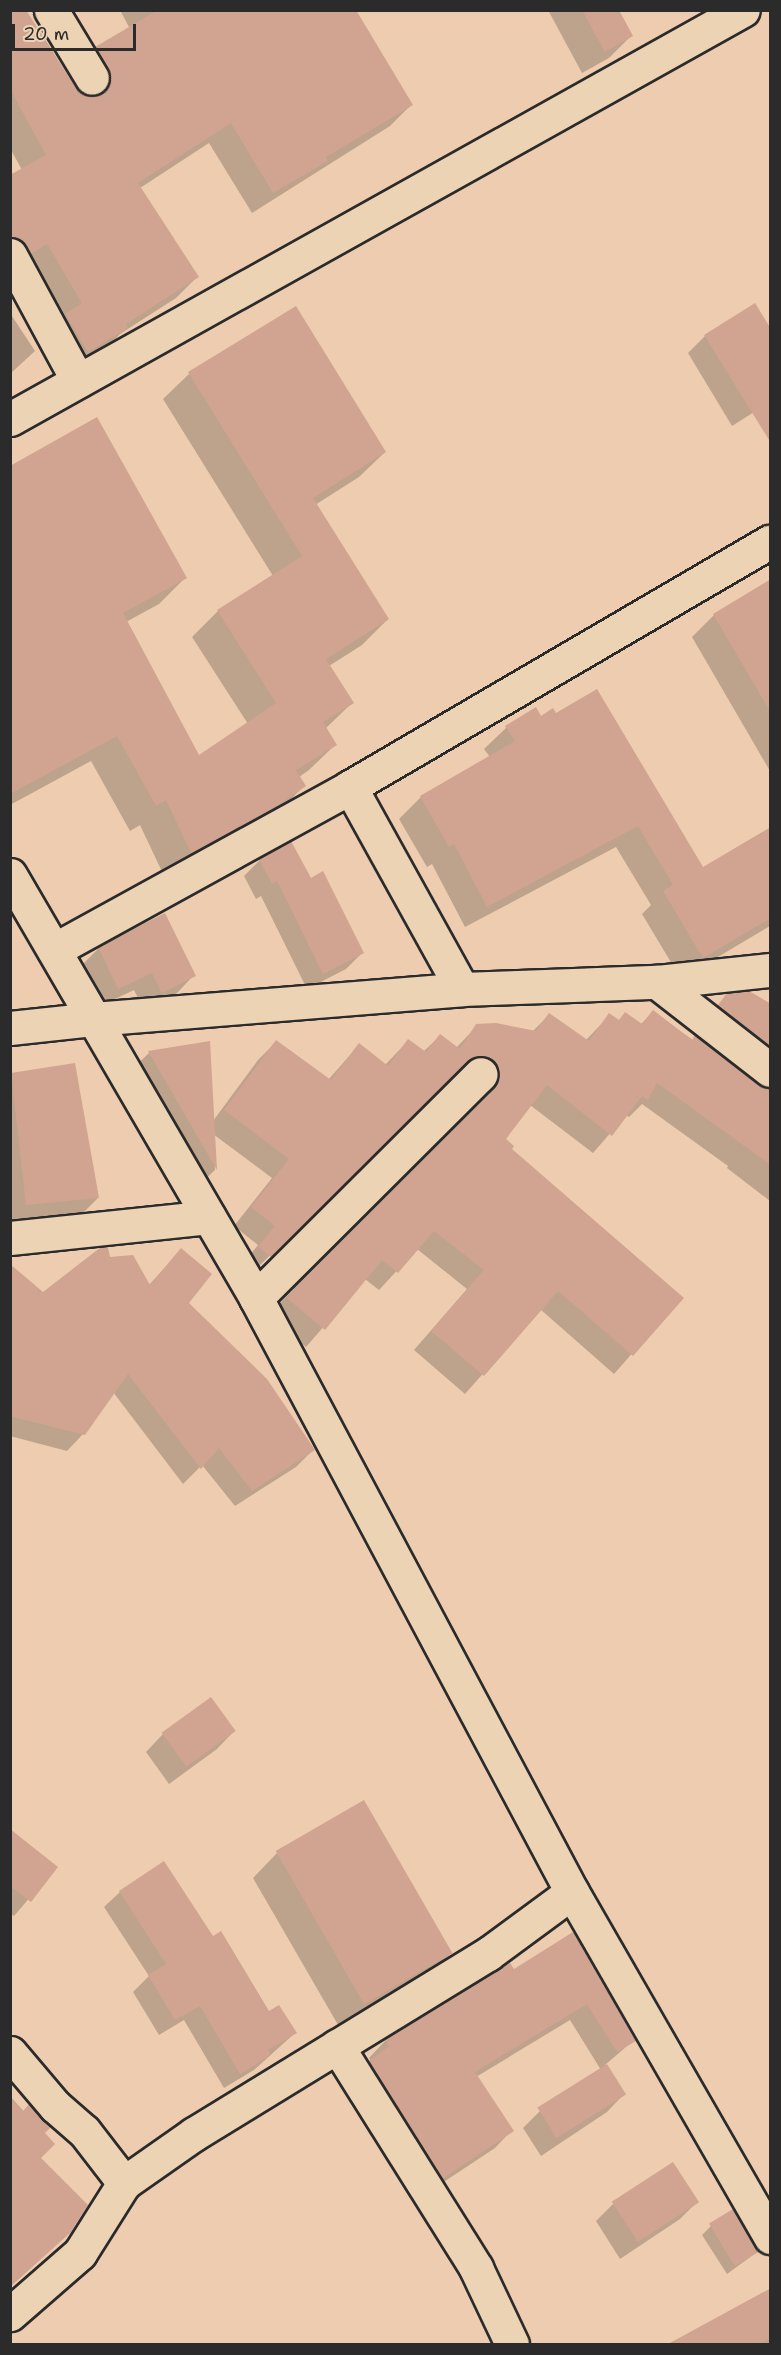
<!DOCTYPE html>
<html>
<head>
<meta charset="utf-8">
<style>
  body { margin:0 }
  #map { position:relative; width:781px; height:2355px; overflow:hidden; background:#edccaf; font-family:"Shantell Sans",sans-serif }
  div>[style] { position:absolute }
  .shadow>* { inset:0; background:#0003 }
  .building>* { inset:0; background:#d0a490; transform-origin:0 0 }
  .roads { filter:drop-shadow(2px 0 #2b2b2b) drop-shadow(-2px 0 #2b2b2b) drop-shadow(0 2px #2b2b2b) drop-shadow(0 -2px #2b2b2b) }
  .street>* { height:33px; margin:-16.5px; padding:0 16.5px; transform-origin:16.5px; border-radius:16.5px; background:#ecd3b4 }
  span { translate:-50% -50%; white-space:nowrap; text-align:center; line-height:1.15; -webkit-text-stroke:5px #ecd3b4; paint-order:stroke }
  .frame { position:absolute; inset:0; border:12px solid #2b2b2b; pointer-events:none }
  .scale { position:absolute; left:12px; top:24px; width:124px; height:27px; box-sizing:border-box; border:3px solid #2b2b2b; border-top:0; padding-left:8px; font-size:18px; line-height:21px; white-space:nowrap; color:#2b2b2b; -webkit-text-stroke:4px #ecd3b4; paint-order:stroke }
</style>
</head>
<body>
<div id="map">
  <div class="shadow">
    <div style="clip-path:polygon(10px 10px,40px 38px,43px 36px,75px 89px,82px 95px,90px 98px,75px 69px,96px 48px,130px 29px,120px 10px,355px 10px,411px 105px,390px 126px,252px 213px,209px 143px,140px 188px,197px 277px,176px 298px,120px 334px,105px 349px,66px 372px,10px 273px,10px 177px,22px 170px,10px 148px)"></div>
    <div style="clip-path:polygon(548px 10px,618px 10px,631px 36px,609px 58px,582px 73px)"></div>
    <div style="clip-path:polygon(10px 313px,35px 351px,10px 374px)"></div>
    <div style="clip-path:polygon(705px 336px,770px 402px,732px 426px,688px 353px)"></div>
    <div style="clip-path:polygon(189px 374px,385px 452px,359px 477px,315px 505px,388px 619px,362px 645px,329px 666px,352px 703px,325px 729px,335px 745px,309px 770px,299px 777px,304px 786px,279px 811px,165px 878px,140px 825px,130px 831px,91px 761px,10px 805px,10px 467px,185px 578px,159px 604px,126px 622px,198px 757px,248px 724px,192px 637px,218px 611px,273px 576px,163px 399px)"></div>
    <div style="clip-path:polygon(766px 584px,770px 592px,770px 771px,692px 637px,714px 615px)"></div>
    <div style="clip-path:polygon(535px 709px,540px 718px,703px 869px,770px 829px,770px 926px,681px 979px,642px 914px,651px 905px,616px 847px,465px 927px,432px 864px,427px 867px,399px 819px,421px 797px,490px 757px,484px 749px,506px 728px)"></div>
    <div style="clip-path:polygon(260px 860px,310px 880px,362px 953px,346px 969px,307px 989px,261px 896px,256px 899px,244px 876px)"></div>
    <div style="clip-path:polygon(99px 948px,194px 975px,177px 993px,144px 1010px,134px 990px,100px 1006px,81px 966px)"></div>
    <div style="clip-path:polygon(770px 1010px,770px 1089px,769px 1081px,713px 1034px,731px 1016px)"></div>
    <div style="clip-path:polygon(653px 1012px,758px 1086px,770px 1090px,770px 1201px,727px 1168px,728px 1166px,642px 1104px,629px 1117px,626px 1115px,593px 1153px,530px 1105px,504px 1139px,510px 1149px,681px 1298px,614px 1374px,540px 1309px,465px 1394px,414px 1350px,467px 1289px,417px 1249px,379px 1290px,365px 1279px,306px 1347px,270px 1317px,283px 1300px,476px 1107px,481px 1098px,481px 1087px,466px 1074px,456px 1074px,448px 1079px,251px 1274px,241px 1266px,258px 1245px,234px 1226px,272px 1178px,213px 1134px,215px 1170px,198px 1186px,131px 1070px,149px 1053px,209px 1043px,213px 1121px,258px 1060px,276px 1042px,328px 1080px,359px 1045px,385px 1065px,408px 1041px,423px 1052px,440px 1036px,456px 1048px,477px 1026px,532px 1032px,549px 1015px,586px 1040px,610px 1015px,618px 1022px,640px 1025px)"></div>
    <div style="clip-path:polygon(74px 1065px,98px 1198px,76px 1220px,10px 1226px,10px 1075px)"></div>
    <div style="clip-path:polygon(181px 1250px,187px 1303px,313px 1450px,296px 1467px,235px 1506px,202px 1465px,183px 1484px,113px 1392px,83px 1434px,67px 1451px,10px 1436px,10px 1266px,43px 1294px,108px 1258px,149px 1285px)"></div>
    <div style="clip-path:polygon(234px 1731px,217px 1749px,169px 1784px,146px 1752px,163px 1734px)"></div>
    <div style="clip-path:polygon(10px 1853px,56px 1867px,14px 1916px,10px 1913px)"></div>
    <div style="clip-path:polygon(277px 1853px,450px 1954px,426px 1978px,341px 2030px,253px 1878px)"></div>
    <div style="clip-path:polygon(120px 1892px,212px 1938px,269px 2013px,295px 2033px,254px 2070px,224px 2088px,184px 2020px,159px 2035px,133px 1992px,149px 1976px,104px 1907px)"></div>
    <div style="clip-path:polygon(573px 1934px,634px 2040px,605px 2065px,624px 2094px,607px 2112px,541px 2156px,523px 2128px,540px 2111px,601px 2070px,570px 2020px,476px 2077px,512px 2130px,495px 2148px,424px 2195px,352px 2080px,371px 2061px,369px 2058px,386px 2040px,514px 1972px)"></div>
    <div style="clip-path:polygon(10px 2096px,43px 2133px,10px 2286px)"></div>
    <div style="clip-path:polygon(697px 2202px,680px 2219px,620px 2259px,596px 2221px,613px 2204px)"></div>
    <div style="clip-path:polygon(711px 2226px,757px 2252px,727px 2274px,702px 2235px)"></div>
    <div style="clip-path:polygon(770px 2306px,770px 2344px,675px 2344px,688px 2335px)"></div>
  </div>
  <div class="building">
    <div style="clip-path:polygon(10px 10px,26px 10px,76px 88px,82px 94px,92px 97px,102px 94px,109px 87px,111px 78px,95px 47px,158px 10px,356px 10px,413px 105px,326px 157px,328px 161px,273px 193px,231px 123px,138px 183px,199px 277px,126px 324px,128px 328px,88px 352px,65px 314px,82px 303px,47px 244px,31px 254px,20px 239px,10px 236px,10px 175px,46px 155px,10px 89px)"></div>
    <div style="clip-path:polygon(582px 10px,619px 10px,633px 36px,605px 52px)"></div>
    <div style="clip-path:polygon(755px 303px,771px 329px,771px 443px,704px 335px)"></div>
    <div style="clip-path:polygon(296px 306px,386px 452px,313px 498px,389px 619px,326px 659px,354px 703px,323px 722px,337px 745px,296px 770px,306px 786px,277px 806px,191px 853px,166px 800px,156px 806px,117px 736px,10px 794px,10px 466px,97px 417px,187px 578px,123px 613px,199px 755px,276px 703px,217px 610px,302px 556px,188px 372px)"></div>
    <div style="clip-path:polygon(771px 579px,771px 713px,713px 614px)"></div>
    <div style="clip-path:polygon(597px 689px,703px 867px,771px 827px,771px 918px,703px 958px,663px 891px,673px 885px,638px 826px,487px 907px,454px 844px,449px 847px,420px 796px,515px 741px,505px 726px,536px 707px,541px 716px,553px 708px,556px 713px)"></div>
    <div style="clip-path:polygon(291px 841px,311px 878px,323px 871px,364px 953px,323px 974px,277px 881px,272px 884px,259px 859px)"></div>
    <div style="clip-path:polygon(165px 913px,196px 976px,162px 993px,152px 973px,118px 989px,98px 947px)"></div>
    <div style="clip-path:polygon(749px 991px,771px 1004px,771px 1047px,718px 1005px,727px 993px)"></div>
    <div style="clip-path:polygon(653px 1010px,692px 1040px,695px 1035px,758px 1085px,771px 1088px,771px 1165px,657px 1083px,648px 1100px,642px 1096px,612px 1136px,547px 1085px,506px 1139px,514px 1146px,512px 1149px,684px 1298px,633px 1356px,558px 1291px,484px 1376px,431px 1331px,484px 1270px,434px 1231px,398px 1273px,382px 1260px,325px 1330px,287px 1298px,301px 1280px,494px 1087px,499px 1079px,499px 1070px,495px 1061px,486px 1056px,477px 1056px,468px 1061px,271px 1257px,258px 1247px,275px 1226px,251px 1207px,289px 1159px,224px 1110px,276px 1040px,331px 1080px,359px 1043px,388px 1066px,408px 1039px,426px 1052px,440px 1034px,460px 1049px,476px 1024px,496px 1023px,536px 1031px,549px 1013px,589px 1041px,609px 1013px,619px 1020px,625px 1012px,642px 1024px)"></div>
    <div style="clip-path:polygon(210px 1041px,217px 1170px,148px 1051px)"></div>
    <div style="clip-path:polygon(75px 1063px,99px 1198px,26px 1205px,11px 1073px)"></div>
    <div style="clip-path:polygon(101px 1247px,108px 1247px,110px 1257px,133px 1255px,150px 1285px,181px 1248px,212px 1274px,189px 1303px,267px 1379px,315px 1450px,252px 1491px,219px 1448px,201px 1469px,128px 1374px,85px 1435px,10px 1416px,10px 1264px,43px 1292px)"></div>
    <div style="left:211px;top:1697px;width:42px;height:61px;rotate:54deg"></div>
    <div style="left:364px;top:1800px;width:177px;height:102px;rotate:60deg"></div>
    <div style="clip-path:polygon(10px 1829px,58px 1867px,31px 1902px,10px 1886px)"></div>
    <div style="clip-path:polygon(164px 1861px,213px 1936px,221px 1931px,269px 2011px,279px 2005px,297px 2033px,268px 2050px,271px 2055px,240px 2074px,200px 2006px,175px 2020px,148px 1975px,166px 1964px,119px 1891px)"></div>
    <div style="clip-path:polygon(573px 1932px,636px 2041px,617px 2052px,587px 2004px,475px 2072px,514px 2131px,442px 2179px,369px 2061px,389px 2046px,385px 2039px,510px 1963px,514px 1969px)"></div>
    <div style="left:607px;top:2064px;width:36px;height:82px;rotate:58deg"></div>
    <div style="clip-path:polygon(10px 2098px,23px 2111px,29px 2104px,51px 2127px,45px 2133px,55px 2144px,41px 2158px,88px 2205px,70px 2233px,10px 2287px)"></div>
    <div style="left:673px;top:2162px;width:48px;height:73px;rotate:57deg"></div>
    <div style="left:733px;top:2209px;width:50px;height:28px;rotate:59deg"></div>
    <div style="clip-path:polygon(771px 2288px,771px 2338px,759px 2344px,668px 2344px)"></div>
  </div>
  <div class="roads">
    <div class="street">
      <div style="left:51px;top:10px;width:79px;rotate:58.9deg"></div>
      <div style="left:10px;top:255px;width:143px;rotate:61.6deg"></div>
      <div style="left:10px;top:419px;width:839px;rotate:-29.16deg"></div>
      <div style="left:350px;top:787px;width:231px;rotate:61deg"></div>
      <div style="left:10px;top:875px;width:489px;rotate:59.8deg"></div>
      <div style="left:256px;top:1298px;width:673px;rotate:61.99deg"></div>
      <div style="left:572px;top:1892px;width:398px;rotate:60.1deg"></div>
      <div style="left:54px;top:950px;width:338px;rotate:-28.8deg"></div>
      <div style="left:350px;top:787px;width:486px;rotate:-30.3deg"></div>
      <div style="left:657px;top:982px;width:143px;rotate:37.9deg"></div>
      <div style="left:10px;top:1028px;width:83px;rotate:-6.2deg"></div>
      <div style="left:93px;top:1019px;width:370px;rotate:-4.6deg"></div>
      <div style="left:462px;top:989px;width:195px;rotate:-2.1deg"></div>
      <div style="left:657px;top:982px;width:114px;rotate:-6.1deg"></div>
      <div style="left:10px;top:1238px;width:200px;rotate:-6deg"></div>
      <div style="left:256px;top:1298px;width:317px;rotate:-44.9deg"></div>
      <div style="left:337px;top:2046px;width:262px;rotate:57.9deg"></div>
      <div style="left:476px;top:2268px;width:84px;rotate:64.7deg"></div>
      <div style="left:10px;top:2053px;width:70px;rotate:49.7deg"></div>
      <div style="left:55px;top:2106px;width:38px;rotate:41deg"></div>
      <div style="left:84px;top:2131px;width:66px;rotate:52.4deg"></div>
      <div style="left:124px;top:2183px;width:83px;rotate:122.2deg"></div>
      <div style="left:80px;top:2253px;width:93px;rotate:138.9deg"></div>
      <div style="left:124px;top:2183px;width:85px;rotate:-35deg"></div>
      <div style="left:194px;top:2134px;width:345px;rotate:-31.5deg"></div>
      <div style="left:488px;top:1954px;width:104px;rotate:-36.4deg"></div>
    </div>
  </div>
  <div class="frame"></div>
  <div class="scale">20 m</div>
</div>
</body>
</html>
